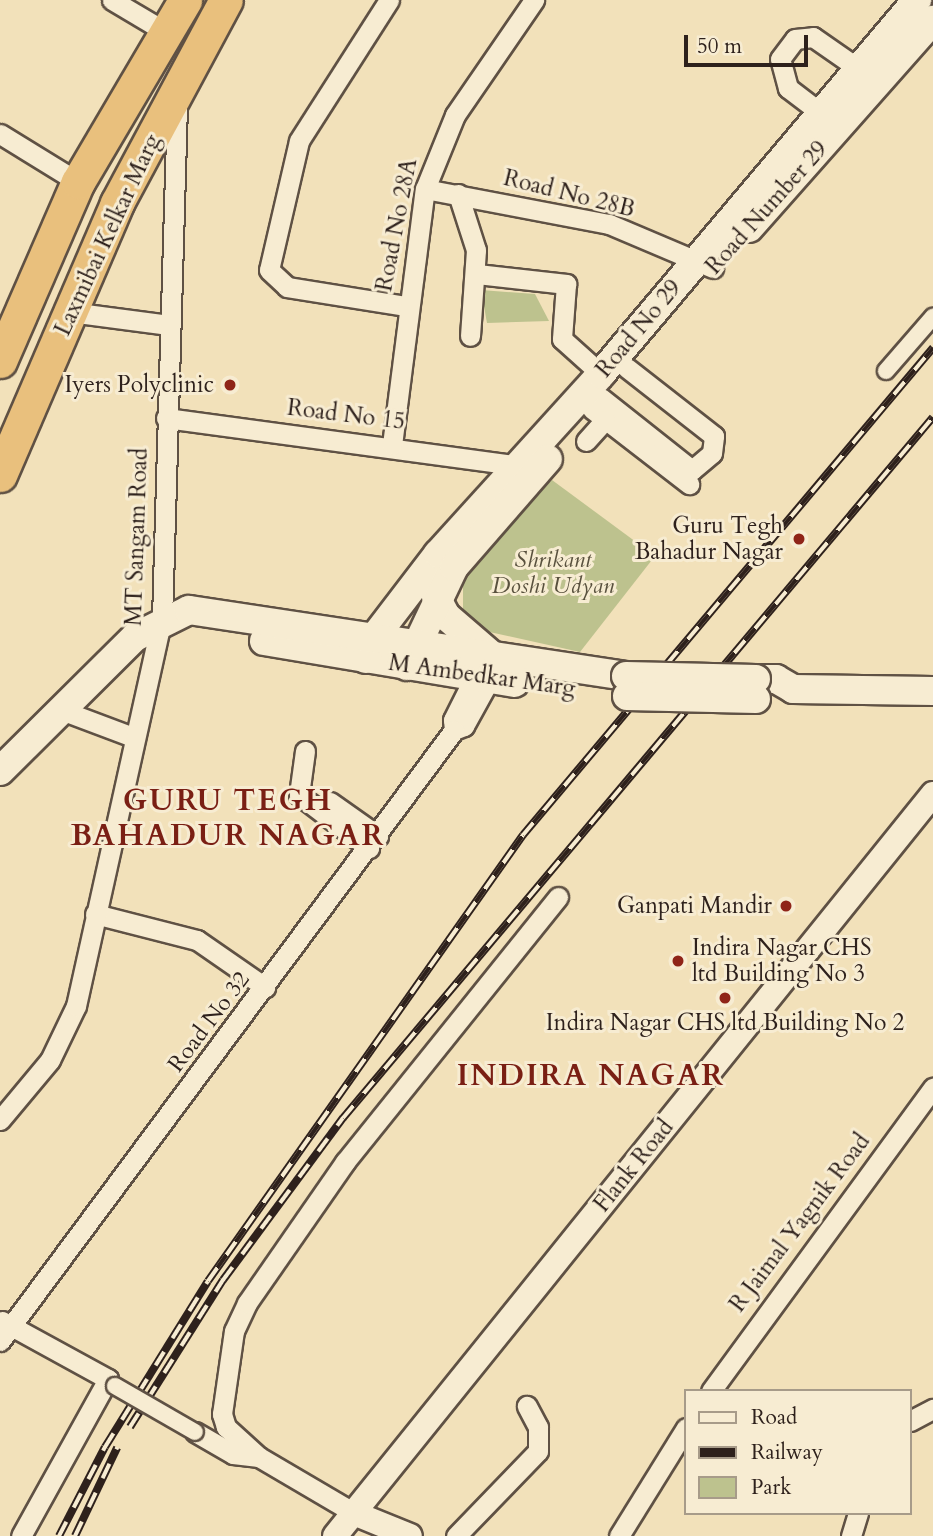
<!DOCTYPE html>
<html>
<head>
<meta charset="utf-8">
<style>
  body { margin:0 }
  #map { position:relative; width:933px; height:1536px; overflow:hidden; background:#f2e1ba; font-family:Cardo,serif }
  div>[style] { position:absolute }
  .green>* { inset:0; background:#bdc28e }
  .roads { filter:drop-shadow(2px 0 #5f5144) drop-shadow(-2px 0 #5f5144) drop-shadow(0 2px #5f5144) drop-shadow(0 -2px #5f5144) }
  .pedestrian>* { height:16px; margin:-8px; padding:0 8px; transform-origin:8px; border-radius:8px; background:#f7ecd2 }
  .minor>* { height:19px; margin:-9.5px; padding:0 9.5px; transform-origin:9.5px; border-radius:9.5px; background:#f7ecd2 }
  .tertiary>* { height:24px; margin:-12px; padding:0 12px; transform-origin:12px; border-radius:12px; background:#f7ecd2 }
  .secondary>* { height:28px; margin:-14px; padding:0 14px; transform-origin:14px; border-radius:14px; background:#f7ecd2 }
  .trunk>* { height:33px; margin:-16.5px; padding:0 16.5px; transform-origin:16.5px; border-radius:16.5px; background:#e9c07d }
  .rail>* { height:8px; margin-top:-4px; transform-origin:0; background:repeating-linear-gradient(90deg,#f7ecd2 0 16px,#2e211c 0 32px); box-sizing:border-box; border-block:2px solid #2e211c }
  .bridges { filter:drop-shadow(2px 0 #5f5144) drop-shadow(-2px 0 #5f5144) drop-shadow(0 2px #5f5144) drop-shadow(0 -2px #5f5144) }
  .pedestrian-bridge>* { height:16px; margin:-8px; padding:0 8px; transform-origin:8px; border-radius:8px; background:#f7ecd2 }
  .secondary-bridge>* { height:28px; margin:-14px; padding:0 14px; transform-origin:14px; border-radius:14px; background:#f7ecd2 }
  .dots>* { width:19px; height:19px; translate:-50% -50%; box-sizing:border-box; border:4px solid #f7ecd2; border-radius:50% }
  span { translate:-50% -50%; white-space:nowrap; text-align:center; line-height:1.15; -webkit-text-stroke:6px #f7ecd2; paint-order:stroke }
  .street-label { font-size:23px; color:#2e211c }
  .poi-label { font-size:23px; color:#2e211c }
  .right { translate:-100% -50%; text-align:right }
  .left { translate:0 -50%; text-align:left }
  .park-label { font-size:23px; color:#59513e; font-style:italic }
  .district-label { font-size:30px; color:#7a1f14; font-weight:700; letter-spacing:2px }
  .legend { position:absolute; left:684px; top:1389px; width:228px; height:126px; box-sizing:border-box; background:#f7ecd2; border:2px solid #a79b89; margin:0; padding:9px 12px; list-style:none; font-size:21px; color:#2e211c }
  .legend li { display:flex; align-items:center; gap:14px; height:35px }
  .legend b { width:35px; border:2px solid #a79b89 }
  .scale { position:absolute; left:684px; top:35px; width:124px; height:32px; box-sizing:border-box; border:4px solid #2e211c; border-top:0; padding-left:9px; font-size:21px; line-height:24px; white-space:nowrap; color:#2e211c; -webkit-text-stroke:5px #f7ecd2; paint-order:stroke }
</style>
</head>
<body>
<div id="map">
  <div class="green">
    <div style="clip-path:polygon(481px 290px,535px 294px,549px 321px,487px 323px)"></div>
    <div style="clip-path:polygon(552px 480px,655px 556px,580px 652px,485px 631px,463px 610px,463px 584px,476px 551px)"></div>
  </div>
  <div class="roads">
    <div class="pedestrian">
      <div style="left:886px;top:371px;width:72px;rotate:-49deg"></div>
    </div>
    <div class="minor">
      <div style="left:112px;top:0;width:63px;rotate:30.7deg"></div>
      <div style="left:389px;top:0;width:167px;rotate:122.6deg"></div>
      <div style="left:299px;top:141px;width:132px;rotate:103.1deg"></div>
      <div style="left:269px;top:270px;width:25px;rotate:43deg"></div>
      <div style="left:287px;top:287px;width:121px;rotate:9.1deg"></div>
      <div style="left:830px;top:120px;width:53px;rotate:-142.7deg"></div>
      <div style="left:788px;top:88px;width:30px;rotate:-105deg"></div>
      <div style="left:780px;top:59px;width:25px;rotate:-53deg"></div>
      <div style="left:795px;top:39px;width:18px;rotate:-6deg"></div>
      <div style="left:813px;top:37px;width:56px;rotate:34.8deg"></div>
      <div style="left:0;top:134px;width:92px;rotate:31.6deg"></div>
      <div style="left:425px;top:189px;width:187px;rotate:10.8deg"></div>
      <div style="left:609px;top:224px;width:113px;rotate:22.9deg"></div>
      <div style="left:458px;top:194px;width:59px;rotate:72.2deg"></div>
      <div style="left:476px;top:250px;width:86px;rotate:94deg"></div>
      <div style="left:477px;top:274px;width:90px;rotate:6.4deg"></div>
      <div style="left:566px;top:284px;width:55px;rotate:94.2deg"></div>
      <div style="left:562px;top:339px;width:52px;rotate:41.9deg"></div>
      <div style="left:70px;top:312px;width:100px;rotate:7.5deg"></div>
      <div style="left:601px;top:398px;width:116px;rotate:38.4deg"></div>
      <div style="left:692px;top:470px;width:26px;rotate:-40deg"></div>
      <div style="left:712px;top:453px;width:17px;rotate:-83deg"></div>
      <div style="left:714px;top:436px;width:110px;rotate:-142deg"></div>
      <div style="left:592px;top:409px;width:123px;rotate:37.7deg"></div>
      <div style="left:166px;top:418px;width:365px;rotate:7.7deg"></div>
      <div style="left:586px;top:441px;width:28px;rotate:-48deg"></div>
      <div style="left:392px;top:445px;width:258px;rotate:-82.7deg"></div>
      <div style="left:425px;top:189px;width:80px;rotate:-67.9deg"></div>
      <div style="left:455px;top:115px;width:140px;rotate:-55.5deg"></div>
      <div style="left:479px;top:668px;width:58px;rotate:116.6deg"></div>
      <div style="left:453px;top:720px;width:10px;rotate:84deg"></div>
      <div style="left:454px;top:730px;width:11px;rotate:-22deg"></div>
      <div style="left:464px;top:726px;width:66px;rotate:-61.1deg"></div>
      <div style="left:61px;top:710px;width:77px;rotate:20.6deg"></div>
      <div style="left:305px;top:751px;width:44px;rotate:97.8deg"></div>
      <div style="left:299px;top:795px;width:88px;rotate:37.1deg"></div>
      <div style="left:330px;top:802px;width:59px;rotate:35.3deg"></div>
      <div style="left:95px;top:914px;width:105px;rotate:14.3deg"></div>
      <div style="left:197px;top:940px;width:83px;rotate:34.7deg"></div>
      <div style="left:0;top:1120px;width:78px;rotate:-50.2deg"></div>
      <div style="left:50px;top:1060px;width:60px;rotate:-64.3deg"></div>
      <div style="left:76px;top:1006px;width:396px;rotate:-77.5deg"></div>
      <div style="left:162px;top:619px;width:515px;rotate:-88.33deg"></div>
      <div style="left:2px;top:1321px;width:121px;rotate:28.7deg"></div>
      <div style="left:108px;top:1379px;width:179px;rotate:119deg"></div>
      <div style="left:0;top:1341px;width:761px;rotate:-53.39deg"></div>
      <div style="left:711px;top:1391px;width:376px;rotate:-53.8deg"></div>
      <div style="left:910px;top:1421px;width:26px;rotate:-28deg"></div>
      <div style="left:195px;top:1432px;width:44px;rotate:30.1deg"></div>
      <div style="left:233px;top:1454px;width:26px;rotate:7deg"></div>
      <div style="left:259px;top:1457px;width:113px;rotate:30.4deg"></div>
      <div style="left:259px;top:1457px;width:45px;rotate:-137.7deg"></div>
      <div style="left:226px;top:1427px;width:14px;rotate:-107deg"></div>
      <div style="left:222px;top:1414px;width:84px;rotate:-81.8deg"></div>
      <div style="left:234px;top:1331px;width:31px;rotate:-65deg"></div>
      <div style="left:247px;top:1303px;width:172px;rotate:-55.2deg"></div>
      <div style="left:345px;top:1162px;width:340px;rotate:-51.2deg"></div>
      <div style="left:456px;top:1536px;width:118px;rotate:-46deg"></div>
      <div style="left:538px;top:1451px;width:24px;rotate:-90deg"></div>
      <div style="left:538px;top:1427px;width:24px;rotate:-118deg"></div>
      <div style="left:619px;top:1536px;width:127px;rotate:-58.2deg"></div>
      <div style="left:851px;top:1536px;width:24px;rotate:-73deg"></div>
    </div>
    <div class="tertiary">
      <div style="left:356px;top:1514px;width:58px;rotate:22.2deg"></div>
      <div style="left:335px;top:1536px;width:953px;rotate:-51.13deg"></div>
    </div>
    <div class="secondary">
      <div style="left:749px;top:228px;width:278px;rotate:-48.5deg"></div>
      <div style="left:436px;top:597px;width:21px;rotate:62deg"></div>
      <div style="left:446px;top:616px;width:65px;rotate:40.6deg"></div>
      <div style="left:264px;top:641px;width:254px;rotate:9.5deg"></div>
      <div style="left:366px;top:659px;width:21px;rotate:-71deg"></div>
      <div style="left:373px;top:639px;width:107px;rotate:-52.6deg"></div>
      <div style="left:438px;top:554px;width:243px;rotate:-47.8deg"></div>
      <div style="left:601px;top:374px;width:490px;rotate:-49.8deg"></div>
      <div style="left:407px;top:666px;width:110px;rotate:-64.6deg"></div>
      <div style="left:454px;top:567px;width:143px;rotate:-49deg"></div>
      <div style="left:756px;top:679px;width:20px"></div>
      <div style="left:776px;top:679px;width:20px;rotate:30deg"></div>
      <div style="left:793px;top:689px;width:140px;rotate:0.8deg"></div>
      <div style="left:0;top:771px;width:190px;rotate:-44.8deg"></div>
      <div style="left:135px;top:637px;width:60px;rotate:-26.6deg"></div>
      <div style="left:189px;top:610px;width:442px;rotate:8.6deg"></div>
    </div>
    <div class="trunk">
      <div style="left:0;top:361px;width:195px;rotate:-66.5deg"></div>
      <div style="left:78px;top:182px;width:211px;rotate:-59.5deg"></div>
      <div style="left:0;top:475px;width:296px;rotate:-66.7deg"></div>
      <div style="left:117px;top:203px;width:230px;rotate:-61.8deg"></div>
    </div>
  </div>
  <div class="rail">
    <div style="left:130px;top:1427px;width:174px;rotate:-57.7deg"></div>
    <div style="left:223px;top:1280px;width:202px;rotate:-53.5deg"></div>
    <div style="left:343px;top:1118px;width:916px;rotate:-49.91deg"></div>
    <div style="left:59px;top:1536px;width:100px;rotate:-62.7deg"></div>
    <div style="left:105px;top:1447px;width:195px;rotate:-58.2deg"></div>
    <div style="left:208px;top:1281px;width:546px;rotate:-54.77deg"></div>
    <div style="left:523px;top:835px;width:637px;rotate:-49.91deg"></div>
    <div style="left:75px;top:1536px;width:98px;rotate:-64.5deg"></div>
  </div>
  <div class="bridges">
    <div class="pedestrian-bridge">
      <div style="left:115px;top:1386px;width:92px;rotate:29.9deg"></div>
    </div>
    <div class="secondary-bridge">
      <div style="left:626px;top:676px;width:130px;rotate:1.3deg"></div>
      <div style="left:627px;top:696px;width:129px;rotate:1.3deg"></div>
    </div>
  </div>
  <div class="dots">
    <div style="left:230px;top:385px;background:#8f2418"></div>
    <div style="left:799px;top:539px;background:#8f2418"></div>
    <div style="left:786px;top:906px;background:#8f2418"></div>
    <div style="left:678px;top:961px;background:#8f2418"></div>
    <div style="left:725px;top:998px;background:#8f2418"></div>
  </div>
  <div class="street-label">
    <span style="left:569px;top:194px;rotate:14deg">Road No 28B</span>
    <span style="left:767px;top:208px;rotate:-48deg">Road Number 29</span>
    <span style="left:397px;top:225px;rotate:-79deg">Road No 28A</span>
    <span style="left:108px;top:235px;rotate:-65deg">Laxmibai Kelkar Marg</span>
    <span style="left:639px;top:329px;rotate:-50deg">Road No 29</span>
    <span style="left:346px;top:415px;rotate:7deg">Road No 15</span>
    <span style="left:137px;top:537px;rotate:-88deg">MT Sangam Road</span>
    <span style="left:482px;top:676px;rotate:8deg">M Ambedkar Marg</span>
    <span style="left:209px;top:1022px;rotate:-53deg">Road No 32</span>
    <span style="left:634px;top:1166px;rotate:-51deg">Flank Road</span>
    <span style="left:800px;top:1223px;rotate:-53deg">R Jaimal Yagnik Road</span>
  </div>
  <div class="poi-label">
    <span class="right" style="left:214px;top:385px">Iyers Polyclinic</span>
    <span class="right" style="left:783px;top:539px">Guru Tegh<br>Bahadur Nagar</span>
    <span class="right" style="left:772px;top:906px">Ganpati Mandir</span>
    <span class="left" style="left:692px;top:961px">Indira Nagar CHS<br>ltd Building No 3</span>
    <span style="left:725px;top:1023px">Indira Nagar CHS ltd Building No 2</span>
  </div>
  <div class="park-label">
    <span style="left:553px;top:573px">Shrikant<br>Doshi Udyan</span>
  </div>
  <div class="district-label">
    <span style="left:228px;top:818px">GURU TEGH<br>BAHADUR NAGAR</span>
    <span style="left:591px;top:1076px">INDIRA NAGAR</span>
  </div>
  <ul class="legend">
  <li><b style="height:9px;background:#f7ecd2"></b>Road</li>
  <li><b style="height:9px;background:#2e211c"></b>Railway</li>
  <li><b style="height:19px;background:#bdc28e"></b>Park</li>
  </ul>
  <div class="scale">50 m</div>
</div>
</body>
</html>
